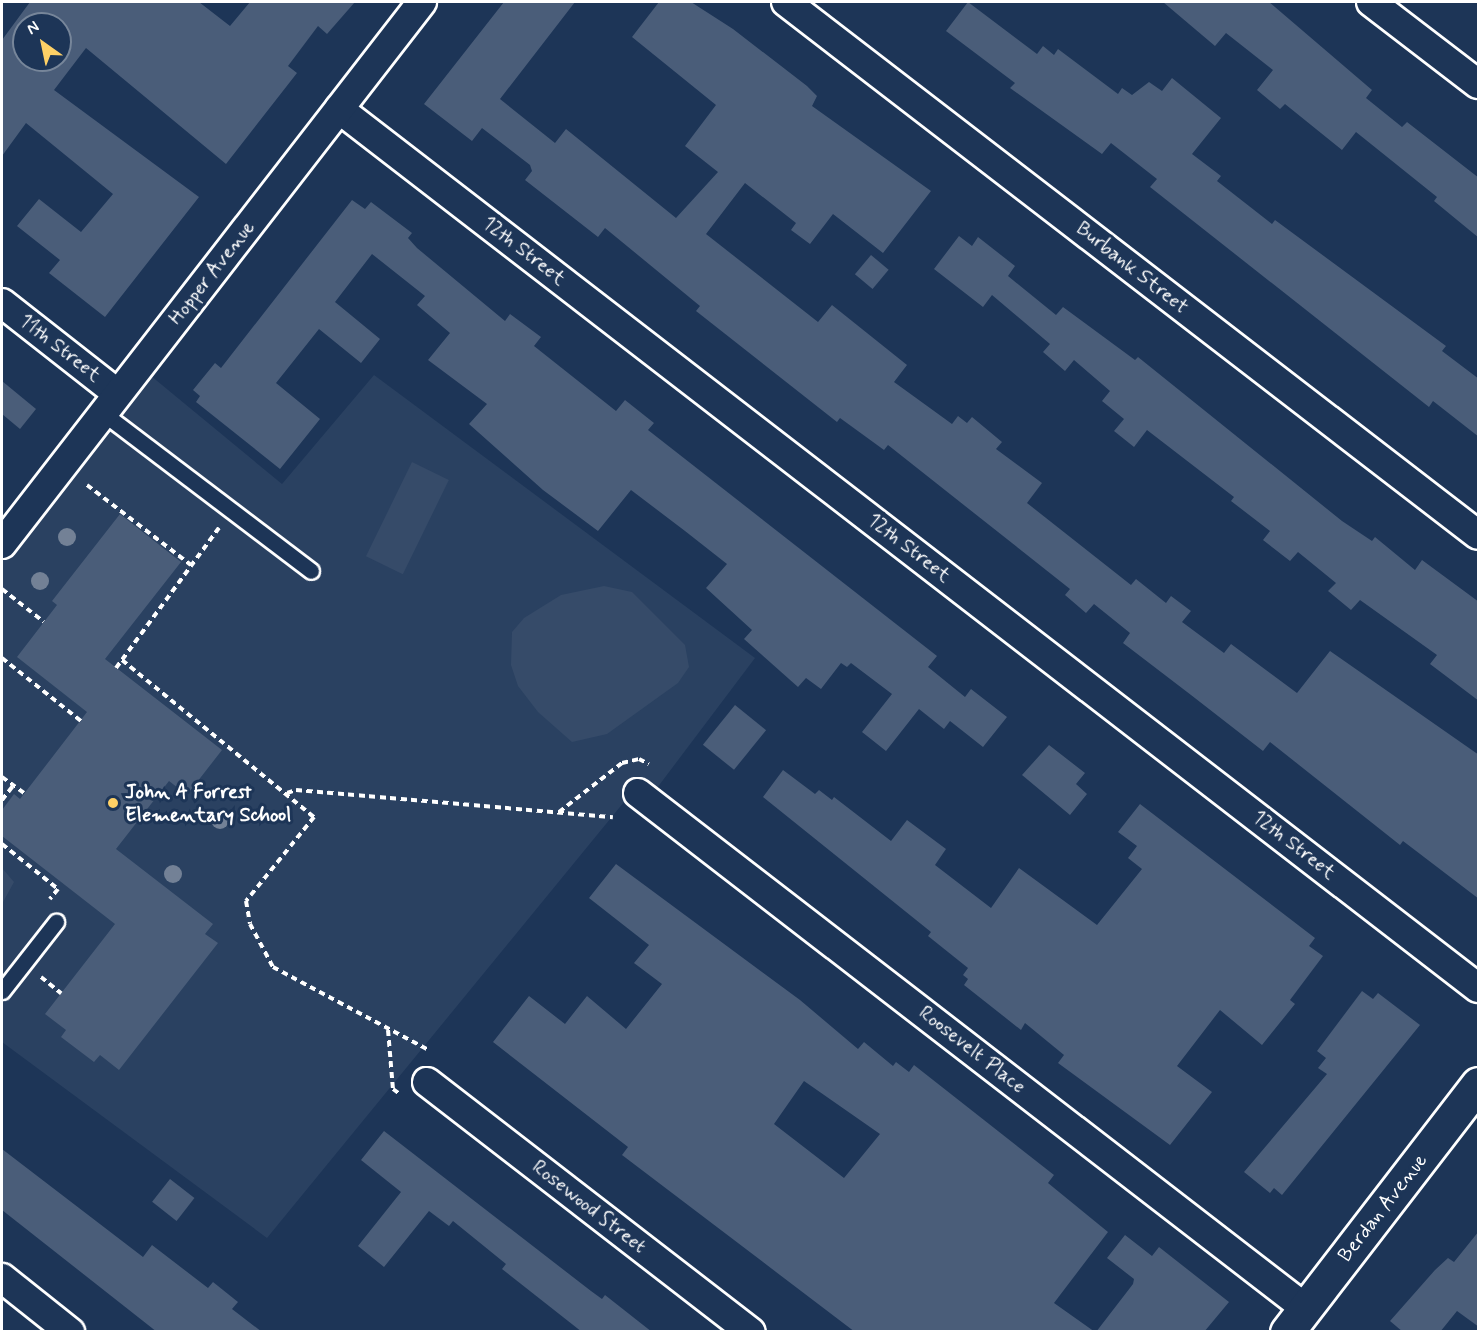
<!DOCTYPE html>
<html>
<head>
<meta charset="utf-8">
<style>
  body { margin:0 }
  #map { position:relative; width:1480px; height:1333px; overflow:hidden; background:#1d3557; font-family:Mynerve,sans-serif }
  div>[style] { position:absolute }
  .built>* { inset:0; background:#2a4161 }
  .green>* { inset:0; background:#364b69; transform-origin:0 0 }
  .building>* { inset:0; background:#4a5d79; transform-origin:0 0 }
  .path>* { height:4px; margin-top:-2px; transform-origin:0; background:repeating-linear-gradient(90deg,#fff 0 6px,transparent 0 10.5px) }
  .roads { filter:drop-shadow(2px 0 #fff) drop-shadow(-2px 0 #fff) drop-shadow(0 2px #fff) drop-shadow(0 -2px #fff) }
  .lane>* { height:15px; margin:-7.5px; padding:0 7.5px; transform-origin:7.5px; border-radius:7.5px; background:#1d3557 }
  .street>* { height:28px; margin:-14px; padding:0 14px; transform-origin:14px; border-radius:14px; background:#1d3557 }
  .secondary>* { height:33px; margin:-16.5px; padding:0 16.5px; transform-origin:16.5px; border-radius:16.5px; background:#1d3557 }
  .trees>* { width:18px; height:18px; margin:-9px; border-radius:50%; background:#738196 }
  .dots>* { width:16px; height:16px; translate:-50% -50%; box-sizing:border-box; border:3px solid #1d3557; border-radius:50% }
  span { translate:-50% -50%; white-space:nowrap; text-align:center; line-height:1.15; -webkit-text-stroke:6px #1d3557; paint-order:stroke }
  .street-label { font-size:20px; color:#fff }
  .poi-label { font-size:20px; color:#fff; font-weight:700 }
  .left { translate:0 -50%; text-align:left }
  .frame { position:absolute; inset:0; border:3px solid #fff; pointer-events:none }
  .north { position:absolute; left:12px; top:12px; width:60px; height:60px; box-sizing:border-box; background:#1d3557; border:2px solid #77869a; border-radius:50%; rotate:327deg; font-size:16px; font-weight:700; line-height:24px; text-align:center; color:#fff }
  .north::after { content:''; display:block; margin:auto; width:21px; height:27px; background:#ffd166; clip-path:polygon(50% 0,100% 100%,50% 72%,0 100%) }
</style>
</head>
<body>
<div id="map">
  <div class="built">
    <div style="clip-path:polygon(139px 366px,282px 484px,374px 375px,755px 658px,648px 800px,633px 791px,267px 1238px,2px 1042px,2px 544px)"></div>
  </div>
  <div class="green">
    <div style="left:412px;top:462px;width:41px;height:105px;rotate:26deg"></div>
    <div style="clip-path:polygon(604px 586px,632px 592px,685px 645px,689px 667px,678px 683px,607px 734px,572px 742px,538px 712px,518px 686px,511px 665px,512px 632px,524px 618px,561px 595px)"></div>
    <div style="clip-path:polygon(2px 868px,14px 882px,2px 904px)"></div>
  </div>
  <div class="building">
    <div style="clip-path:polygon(evenodd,30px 2px,199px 2px,230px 26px,250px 2px,355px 2px,327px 34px,318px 26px,288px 66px,297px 73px,226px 164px,86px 48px,54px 90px,199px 197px,105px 317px,49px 273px,60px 260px,17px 226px,39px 199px,81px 232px,113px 194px,26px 123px,2px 156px,2px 40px,30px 2px,24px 24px,60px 24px,60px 60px,24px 60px,24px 24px)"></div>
    <div style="clip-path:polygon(504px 2px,575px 2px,500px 99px,555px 143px,566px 129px,676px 218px,718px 172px,685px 146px,716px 105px,632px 37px,659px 2px,691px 2px,733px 29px,807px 86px,817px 96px,812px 106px,931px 191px,883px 253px,833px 214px,810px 244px,791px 230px,796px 223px,745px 183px,706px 234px,818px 322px,832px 305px,907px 365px,894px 382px,952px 424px,958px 416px,967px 423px,972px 417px,1002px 442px,996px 449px,1042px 483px,1027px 503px,1131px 585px,1136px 579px,1166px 603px,1171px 596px,1191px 611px,1182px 622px,1224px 653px,1231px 644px,1297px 693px,1330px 651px,1479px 755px,1479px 899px,1403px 841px,1400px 845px,1270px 742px,1263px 751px,1191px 695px,1123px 643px,1130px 633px,1094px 604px,1086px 613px,1065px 595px,1070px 589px,888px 445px,884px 450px,840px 418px,837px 422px,696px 311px,700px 306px,605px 228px,598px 237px,525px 180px,532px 171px,530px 165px,482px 128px,472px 141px,424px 104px)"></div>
    <div style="clip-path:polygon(968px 2px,1037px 54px,1043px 46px,1054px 55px,1058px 49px,1118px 94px,1122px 88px,1132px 95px,1149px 82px,1162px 91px,1172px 78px,1221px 118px,1192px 154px,1221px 176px,1217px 181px,1272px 224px,1275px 220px,1446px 346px,1442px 351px,1479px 379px,1479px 437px,1433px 401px,1429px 407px,1150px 187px,1157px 179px,1111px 143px,1102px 154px,1010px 88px,1015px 83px,946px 31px)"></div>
    <div style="clip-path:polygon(1163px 2px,1269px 2px,1372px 90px,1366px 98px,1402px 127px,1407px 122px,1479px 178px,1479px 238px,1434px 201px,1437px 197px,1356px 132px,1342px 150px,1285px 104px,1280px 109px,1257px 90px,1273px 70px,1226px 33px,1215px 46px)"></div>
    <div style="clip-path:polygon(352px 200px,365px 209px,371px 202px,412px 233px,408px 238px,417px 248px,505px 321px,510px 314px,541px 337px,534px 346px,616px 411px,625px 400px,654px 423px,648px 430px,937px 656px,928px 667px,965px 697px,971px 689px,1007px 717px,983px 747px,950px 721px,944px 729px,919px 709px,886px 751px,862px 732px,892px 694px,851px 663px,847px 667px,841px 663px,821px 689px,806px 678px,798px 687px,744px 639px,752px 630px,706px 588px,727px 564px,685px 531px,631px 490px,598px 531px,543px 490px,469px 424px,487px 404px,428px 360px,450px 333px,417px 305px,425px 296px,372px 254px,335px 302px,380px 339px,361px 363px,319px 329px,276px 383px,320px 419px,280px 469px,196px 402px,200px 396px,193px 390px,215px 363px,221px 368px)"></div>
    <div style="clip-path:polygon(959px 236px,972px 246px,978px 237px,1015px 266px,1008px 276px,1056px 315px,1063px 307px,1135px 360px,1138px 357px,1342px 521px,1372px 541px,1375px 537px,1415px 570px,1422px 560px,1479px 602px,1479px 701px,1430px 664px,1437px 655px,1360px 600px,1351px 610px,1328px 591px,1336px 583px,1298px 552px,1290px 561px,1263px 540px,1270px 531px,1231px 501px,1234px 497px,1147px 430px,1134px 447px,1114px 431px,1124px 419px,1102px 401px,1110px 391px,1074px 360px,1065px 371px,1043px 352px,1050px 344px,992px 295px,983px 307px,934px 269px)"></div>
    <div style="left:871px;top:255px;width:23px;height:25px;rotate:40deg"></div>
    <div style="clip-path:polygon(2px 381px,36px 409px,20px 429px,2px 414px)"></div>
    <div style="clip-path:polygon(120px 514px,181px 562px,105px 659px,222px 750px,187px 795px,169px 781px,116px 849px,213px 924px,205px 934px,218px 943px,119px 1070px,100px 1055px,94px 1062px,61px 1037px,66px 1030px,45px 1014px,115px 924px,2px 836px,2px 810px,14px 794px,20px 799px,87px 712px,17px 657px,57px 605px,52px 601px)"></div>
    <div style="left:735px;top:705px;width:40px;height:51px;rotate:39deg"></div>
    <div style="clip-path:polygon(1049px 745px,1085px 773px,1076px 784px,1087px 794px,1070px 815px,1022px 775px)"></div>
    <div style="clip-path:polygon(783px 770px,815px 794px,819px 790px,832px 800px,834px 797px,891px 841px,907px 820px,946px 849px,935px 865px,991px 908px,1019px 868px,1097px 925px,1142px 869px,1128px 858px,1137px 846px,1118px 832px,1140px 804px,1315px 938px,1309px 946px,1323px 956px,1290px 1000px,1295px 1004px,1262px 1045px,1220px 1010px,1177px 1066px,1212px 1092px,1170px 1145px,1058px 1063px,1064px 1055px,1025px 1023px,1021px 1030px,964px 985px,968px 979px,963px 975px,968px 968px,928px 936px,931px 932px,763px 797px)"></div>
    <div style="clip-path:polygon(evenodd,616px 864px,800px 1000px,858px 1049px,864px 1042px,893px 1066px,896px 1062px,909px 1072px,914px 1065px,1054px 1175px,1048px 1183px,1108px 1232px,1054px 1303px,1095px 1332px,855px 1332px,622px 1155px,628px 1147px,493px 1042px,529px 996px,565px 1024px,587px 996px,626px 1029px,662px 984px,634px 963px,649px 945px,589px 898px,616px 864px,804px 1081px,880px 1134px,844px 1178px,774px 1124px,804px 1081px)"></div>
    <div style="clip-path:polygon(1362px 991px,1373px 999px,1378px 993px,1420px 1025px,1282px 1195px,1274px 1188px,1270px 1193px,1244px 1172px,1327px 1074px,1318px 1068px,1326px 1058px,1317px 1051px)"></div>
    <div style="clip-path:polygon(384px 1131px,591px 1291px,602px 1299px,605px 1295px,652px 1332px,582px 1332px,502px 1269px,506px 1264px,453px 1221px,449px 1226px,429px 1211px,384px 1267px,358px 1246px,401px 1192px,361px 1160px)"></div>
    <div style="clip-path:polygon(2px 1149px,143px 1257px,152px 1245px,208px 1288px,213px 1282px,238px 1302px,232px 1309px,262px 1332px,157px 1332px,2px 1210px)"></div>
    <div style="left:170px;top:1179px;width:31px;height:29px;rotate:38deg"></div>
    <div style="clip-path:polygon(1479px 1231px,1479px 1327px,1457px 1311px,1440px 1332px,1403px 1332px,1390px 1321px,1435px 1270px,1448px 1258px,1454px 1262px)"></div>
    <div style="clip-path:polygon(1125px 1235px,1152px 1256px,1159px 1247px,1229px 1302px,1204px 1332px,1096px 1332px,1133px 1284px,1134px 1279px,1107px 1258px)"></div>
  </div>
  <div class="path">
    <div style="left:87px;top:485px;width:131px;rotate:37.6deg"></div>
    <div style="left:2px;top:589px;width:53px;rotate:38.2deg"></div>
    <div style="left:2px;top:658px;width:101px;rotate:38.6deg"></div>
    <div style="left:122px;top:660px;width:248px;rotate:39.3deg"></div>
    <div style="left:314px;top:817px;width:108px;rotate:129deg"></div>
    <div style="left:246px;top:901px;width:23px;rotate:80deg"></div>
    <div style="left:250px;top:924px;width:49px;rotate:61.9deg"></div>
    <div style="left:273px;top:967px;width:178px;rotate:28.1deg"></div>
    <div style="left:116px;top:668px;width:174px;rotate:-53.7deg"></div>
    <div style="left:2px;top:777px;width:27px;rotate:36deg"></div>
    <div style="left:287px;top:793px;width:9px;rotate:-18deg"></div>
    <div style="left:296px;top:790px;width:318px;rotate:4.9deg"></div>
    <div style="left:2px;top:800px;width:18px;rotate:-52deg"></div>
    <div style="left:559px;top:812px;width:80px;rotate:-37.9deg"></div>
    <div style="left:622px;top:763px;width:17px;rotate:-13deg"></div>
    <div style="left:639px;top:759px;width:11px;rotate:27deg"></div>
    <div style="left:2px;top:844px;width:72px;rotate:38.8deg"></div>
    <div style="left:58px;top:889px;width:13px;rotate:129deg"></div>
    <div style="left:41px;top:977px;width:26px;rotate:39deg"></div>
    <div style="left:388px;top:1030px;width:59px;rotate:85.2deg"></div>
    <div style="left:393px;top:1089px;width:9px;rotate:36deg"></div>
  </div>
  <div class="roads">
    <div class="lane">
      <div style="left:103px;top:413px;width:261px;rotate:37.2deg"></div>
      <div style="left:2px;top:991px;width:88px;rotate:-52deg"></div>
    </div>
    <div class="street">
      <div style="left:786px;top:2px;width:873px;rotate:37.6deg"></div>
      <div style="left:1371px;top:2px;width:135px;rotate:37.5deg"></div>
      <div style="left:339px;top:109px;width:1439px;rotate:37.66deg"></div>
      <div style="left:2px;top:303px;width:147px;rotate:38.1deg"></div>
      <div style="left:2px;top:544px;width:686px;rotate:-52.23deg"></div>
      <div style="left:638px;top:793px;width:843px;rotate:37.67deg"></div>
      <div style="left:427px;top:1082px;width:409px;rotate:37.7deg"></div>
      <div style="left:2px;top:1278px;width:87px;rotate:38.5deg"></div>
    </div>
    <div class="secondary">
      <div style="left:1287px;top:1332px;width:313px;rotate:-52.4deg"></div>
    </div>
  </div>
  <div class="trees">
    <div style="left:67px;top:537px"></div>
    <div style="left:40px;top:581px"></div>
    <div style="left:220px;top:820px"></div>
    <div style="left:173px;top:874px"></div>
  </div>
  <div class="dots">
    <div style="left:113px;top:803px;background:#ffd166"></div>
  </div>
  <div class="street-label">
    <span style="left:524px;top:251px;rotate:38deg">12th Street</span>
    <span style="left:1132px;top:268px;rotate:38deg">Burbank Street</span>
    <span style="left:212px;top:273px;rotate:-52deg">Hopper Avenue</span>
    <span style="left:60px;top:348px;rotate:38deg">11th Street</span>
    <span style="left:909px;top:548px;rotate:38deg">12th Street</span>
    <span style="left:1294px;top:845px;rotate:38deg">12th Street</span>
    <span style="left:972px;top:1050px;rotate:38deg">Roosevelt Place</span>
    <span style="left:589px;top:1207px;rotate:38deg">Rosewood Street</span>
    <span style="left:1383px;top:1208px;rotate:-52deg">Berdan Avenue</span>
  </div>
  <div class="poi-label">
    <span class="left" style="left:125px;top:804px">John A Forrest<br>Elementary School</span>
  </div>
  <div class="frame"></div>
  <div class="north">N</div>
</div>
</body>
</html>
